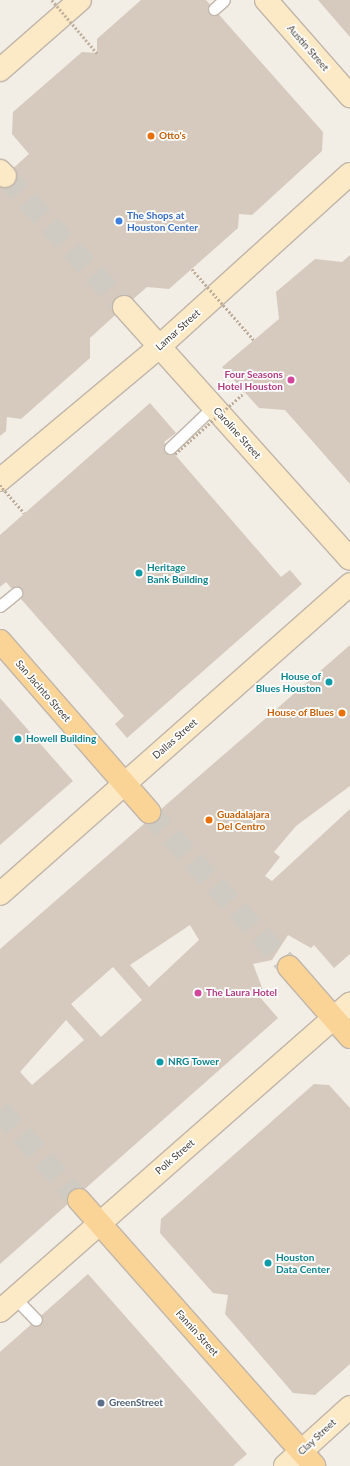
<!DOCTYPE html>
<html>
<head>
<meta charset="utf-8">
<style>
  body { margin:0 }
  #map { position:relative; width:350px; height:1466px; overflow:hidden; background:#f2ede5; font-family:Lato,sans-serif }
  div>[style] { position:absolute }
  .building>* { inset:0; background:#d6cabe }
  .secondary-tunnel>* { height:22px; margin-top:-11px; transform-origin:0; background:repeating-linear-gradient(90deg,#cfcac2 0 22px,transparent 0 33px) }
  .primary-tunnel>* { height:22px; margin-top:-11px; transform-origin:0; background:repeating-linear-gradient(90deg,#cfcac2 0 22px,transparent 0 33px) }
  .roads { filter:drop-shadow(1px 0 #c0b6ab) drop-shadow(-1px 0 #c0b6ab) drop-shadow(0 1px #c0b6ab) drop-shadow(0 -1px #c0b6ab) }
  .lane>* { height:11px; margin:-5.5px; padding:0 5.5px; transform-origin:5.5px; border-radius:5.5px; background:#fff }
  .secondary>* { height:22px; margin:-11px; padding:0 11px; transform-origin:11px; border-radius:11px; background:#fce9c5 }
  .primary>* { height:22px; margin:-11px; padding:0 11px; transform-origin:11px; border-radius:11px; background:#fad396 }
  .path-bridge>* { height:2.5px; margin-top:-1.25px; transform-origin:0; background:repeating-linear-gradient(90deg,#bead9a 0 2px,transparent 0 4px) }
  .dots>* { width:11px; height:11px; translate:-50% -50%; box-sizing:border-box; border:2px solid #fff; border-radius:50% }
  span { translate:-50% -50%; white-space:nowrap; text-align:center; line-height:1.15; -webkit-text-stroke:3.5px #fff; paint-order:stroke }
  .street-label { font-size:10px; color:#443d35 }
  .food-label { font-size:10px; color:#c56008; font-weight:700 }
  .left { translate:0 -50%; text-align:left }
  .right { translate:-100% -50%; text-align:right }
  .shop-label { font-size:10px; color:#366cbe; font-weight:700 }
  .hotel-label { font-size:10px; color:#b23c85; font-weight:700 }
  .culture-label { font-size:10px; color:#0d838f; font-weight:700 }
  .service-label { font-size:10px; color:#4e5e75; font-weight:700 }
</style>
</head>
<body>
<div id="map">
  <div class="building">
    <div style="clip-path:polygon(141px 0,206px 0,323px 132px,322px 151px,252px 215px,239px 214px,238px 228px,169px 289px,147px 287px,124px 307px,90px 338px,90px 358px,21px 419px,7px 417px,6px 431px,0 436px,0 180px,29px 154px,12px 134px,13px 112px,82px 52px,97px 53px,97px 39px)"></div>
    <div style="clip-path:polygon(318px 0,350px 0,350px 37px)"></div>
    <div style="clip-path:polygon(350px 255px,350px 484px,285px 410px,259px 408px,222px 367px,279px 319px,276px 292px,315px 259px,342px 262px)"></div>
    <div style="clip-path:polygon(150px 403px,176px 433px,164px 442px,281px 577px,290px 570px,302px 584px,127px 738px,115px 724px,124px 716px,6px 582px,0 587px,0 535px)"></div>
    <div style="clip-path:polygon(evenodd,350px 645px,350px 786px,296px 826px,274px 852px,280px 857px,265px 876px,272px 881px,350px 809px,350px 954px,334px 968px,314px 945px,311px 948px,288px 935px,272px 960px,253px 964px,263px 990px,258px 995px,278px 1018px,0 1264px,0 949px,350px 645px,190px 925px,199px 940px,149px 987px,130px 965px,190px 925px,350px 645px,113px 967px,142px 1000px,101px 1037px,71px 1004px,113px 967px,350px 645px,66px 1020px,84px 1040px,32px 1085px,20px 1072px,66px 1020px)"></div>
    <div style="clip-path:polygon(0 698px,73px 781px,0 845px)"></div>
    <div style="clip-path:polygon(314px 1084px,329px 1085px,350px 1108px,350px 1364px,315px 1395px,293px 1393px,225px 1314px,228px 1295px,213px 1293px,160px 1233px,161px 1219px)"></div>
    <div style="clip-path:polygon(88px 1274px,247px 1454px,233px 1466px,0 1466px,0 1352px)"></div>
  </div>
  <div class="secondary-tunnel">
    <div style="left:5px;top:176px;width:177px;rotate:47.7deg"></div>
  </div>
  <div class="primary-tunnel">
    <div style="left:149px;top:812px;width:209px;rotate:47.9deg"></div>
    <div style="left:0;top:1110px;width:120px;rotate:48.7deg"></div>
  </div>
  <div class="roads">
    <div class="lane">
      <div style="left:214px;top:9px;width:13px;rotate:-42deg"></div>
      <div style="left:170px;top:448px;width:61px;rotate:-43.7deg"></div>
      <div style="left:0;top:606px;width:21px;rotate:-39deg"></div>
      <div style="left:15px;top:1298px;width:30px;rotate:46deg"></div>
    </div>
    <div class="secondary">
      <div style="left:266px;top:0;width:128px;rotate:48.8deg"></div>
      <div style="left:0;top:70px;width:106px;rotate:-41.2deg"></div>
      <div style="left:0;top:171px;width:7px;rotate:45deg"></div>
      <div style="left:124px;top:307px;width:338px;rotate:48.1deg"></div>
      <div style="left:0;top:480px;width:209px;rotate:-39.9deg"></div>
      <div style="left:160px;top:346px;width:256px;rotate:-42.2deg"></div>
      <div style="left:0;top:894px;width:468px;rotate:-41.5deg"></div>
      <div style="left:0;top:1311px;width:466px;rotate:-41.3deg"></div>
      <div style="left:285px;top:1466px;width:88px;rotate:-42.2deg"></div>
    </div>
    <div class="primary">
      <div style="left:0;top:641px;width:227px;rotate:48.9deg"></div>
      <div style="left:289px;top:967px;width:93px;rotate:48.9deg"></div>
      <div style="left:79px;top:1200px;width:355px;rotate:48.5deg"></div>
    </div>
  </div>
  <div class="path-bridge">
    <div style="left:52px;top:0;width:70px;rotate:49.7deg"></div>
    <div style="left:192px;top:269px;width:94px;rotate:48.9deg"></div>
    <div style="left:175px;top:454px;width:92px;rotate:-41.5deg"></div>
    <div style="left:0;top:485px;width:37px;rotate:49deg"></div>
  </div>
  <div class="dots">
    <div style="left:151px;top:136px;background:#e8710a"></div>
    <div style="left:119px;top:221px;background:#3f7fe0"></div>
    <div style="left:291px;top:380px;background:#d1479c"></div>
    <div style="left:139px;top:573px;background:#0f9aa8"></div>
    <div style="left:329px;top:682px;background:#0f9aa8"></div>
    <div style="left:342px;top:713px;background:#e8710a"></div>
    <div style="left:18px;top:739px;background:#0f9aa8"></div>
    <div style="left:209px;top:820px;background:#e8710a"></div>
    <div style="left:198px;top:993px;background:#d1479c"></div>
    <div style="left:160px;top:1062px;background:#0f9aa8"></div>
    <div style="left:268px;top:1263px;background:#0f9aa8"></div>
    <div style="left:101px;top:1403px;background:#5c6f8a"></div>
  </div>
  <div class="street-label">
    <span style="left:308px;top:48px;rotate:49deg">Austin Street</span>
    <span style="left:178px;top:330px;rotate:-42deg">Lamar Street</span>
    <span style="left:237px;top:433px;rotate:48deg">Caroline Street</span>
    <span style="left:43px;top:691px;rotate:49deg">San Jacinto Street</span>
    <span style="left:175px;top:739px;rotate:-41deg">Dallas Street</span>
    <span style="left:175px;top:1157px;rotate:-41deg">Polk Street</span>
    <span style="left:197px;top:1333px;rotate:48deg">Fannin Street</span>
    <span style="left:317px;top:1437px;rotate:-43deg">Clay Street</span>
  </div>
  <div class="food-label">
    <span class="left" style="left:159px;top:136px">Otto's</span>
    <span class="right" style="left:334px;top:713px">House of Blues</span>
    <span class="left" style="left:217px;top:820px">Guadalajara<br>Del Centro</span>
  </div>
  <div class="shop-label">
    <span class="left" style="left:127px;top:221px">The Shops at<br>Houston Center</span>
  </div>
  <div class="hotel-label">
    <span class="right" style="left:283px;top:380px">Four Seasons<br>Hotel Houston</span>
    <span class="left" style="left:206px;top:993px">The Laura Hotel</span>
  </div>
  <div class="culture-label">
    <span class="left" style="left:147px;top:573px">Heritage<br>Bank Building</span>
    <span class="right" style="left:321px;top:682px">House of<br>Blues Houston</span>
    <span class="left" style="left:26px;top:739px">Howell Building</span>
    <span class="left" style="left:168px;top:1062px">NRG Tower</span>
    <span class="left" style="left:276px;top:1263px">Houston<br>Data Center</span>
  </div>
  <div class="service-label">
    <span class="left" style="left:109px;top:1403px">GreenStreet</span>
  </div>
</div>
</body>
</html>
